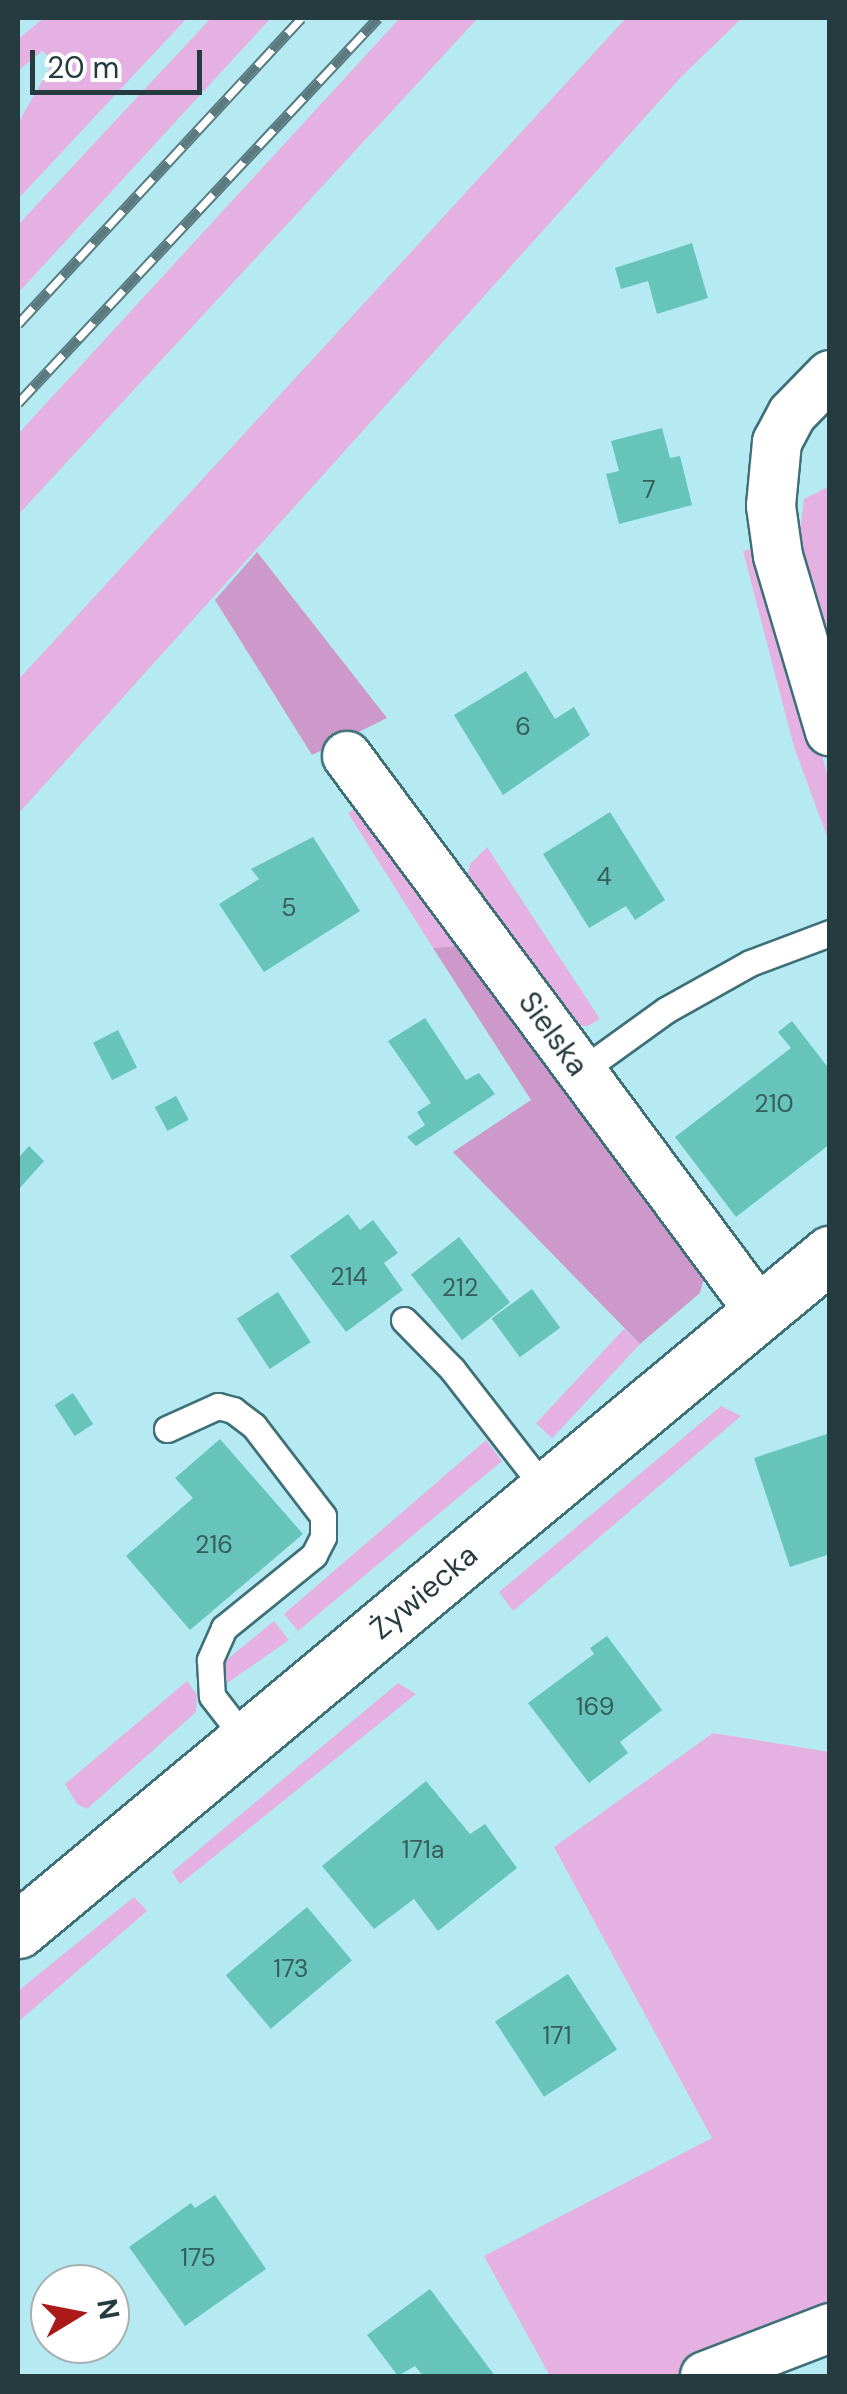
<!DOCTYPE html>
<html>
<head>
<meta charset="utf-8">
<style>
  body { margin:0 }
  #map { position:relative; width:847px; height:2394px; overflow:hidden; background:#b6eaf2; font-family:"DM Sans",sans-serif }
  div>[style] { position:absolute }
  .green>* { inset:0; background:#e4b1e2; transform-origin:0 0 }
  .forest>* { inset:0; background:#cc99ca }
  .building>* { inset:0; background:#67c4bb; transform-origin:0 0 }
  .roads { filter:drop-shadow(2px 0 #3f7078) drop-shadow(-2px 0 #3f7078) drop-shadow(0 2px #3f7078) drop-shadow(0 -2px #3f7078) }
  .service>* { height:25px; margin:-12.5px; padding:0 12.5px; transform-origin:12.5px; border-radius:12.5px; background:#fff }
  .minor>* { height:48px; margin:-24px; padding:0 24px; transform-origin:24px; border-radius:24px; background:#fff }
  .secondary>* { height:55px; margin:-27.5px; padding:0 27.5px; transform-origin:27.5px; border-radius:27.5px; background:#fff }
  .rail>* { height:11px; margin-top:-5.5px; transform-origin:0; background:repeating-linear-gradient(90deg,#fff 0 22px,#5a7a7f 0 44px); box-sizing:border-box; border-block:2px solid #5a7a7f }
  span { translate:-50% -50%; white-space:nowrap; text-align:center; line-height:1.15; -webkit-text-stroke:9px #fff; paint-order:stroke }
  .number-label { font-size:25px; color:#365d5e }
  .number-label span { -webkit-text-stroke-width:0 }
  .street-label { font-size:30px; color:#263b3f }
  .frame { position:absolute; inset:0; border:20px solid #263b3f; pointer-events:none }
  .north { position:absolute; left:30px; top:2264px; width:100px; height:100px; box-sizing:border-box; background:#fff; border:2px solid #a8b1b2; border-radius:50%; rotate:80deg; font-size:28px; font-weight:700; line-height:40px; text-align:center; color:#263b3f }
  .north::after { content:''; display:block; margin:auto; width:35px; height:45px; background:#ab1919; clip-path:polygon(50% 0,100% 100%,50% 72%,0 100%) }
  .scale { position:absolute; left:30px; top:50px; width:172px; height:45px; box-sizing:border-box; border:5px solid #263b3f; border-top:0; padding-left:12px; font-size:30px; line-height:35px; white-space:nowrap; color:#263b3f; -webkit-text-stroke:8px #fff; paint-order:stroke }
</style>
</head>
<body>
<div id="map">
  <div class="green">
    <div style="clip-path:polygon(44px 18px,187px 18px,18px 199px,18px 123px,54px 61px,42px 51px,18px 71px,18px 39px)"></div>
    <div style="clip-path:polygon(211px 18px,271px 18px,18px 293px,18px 225px)"></div>
    <div style="clip-path:polygon(400px 18px,478px 18px,18px 515px,18px 434px)"></div>
    <div style="clip-path:polygon(626px 18px,742px 18px,682px 76px,18px 814px,18px 680px)"></div>
    <div style="clip-path:polygon(828px 487px,830px 493px,829px 669px,797px 556px,804px 499px)"></div>
    <div style="clip-path:polygon(761px 547px,829px 780px,829px 842px,794px 747px,743px 551px)"></div>
    <div style="clip-path:polygon(366px 802px,470px 945px,433px 948px,348px 813px)"></div>
    <div style="clip-path:polygon(487px 847px,600px 1019px,588px 1026px,573px 1025px,465px 888px,470px 864px)"></div>
    <div style="left:624px;top:1329px;width:22px;height:129px;rotate:43deg"></div>
    <div style="clip-path:polygon(721px 1406px,741px 1416px,513px 1611px,499px 1592px)"></div>
    <div style="clip-path:polygon(486px 1440px,502px 1461px,298px 1631px,284px 1614px)"></div>
    <div style="clip-path:polygon(274px 1621px,289px 1640px,226px 1684px,224px 1662px)"></div>
    <div style="clip-path:polygon(187px 1681px,197px 1695px,196px 1712px,87px 1809px,77px 1804px,65px 1784px)"></div>
    <div style="clip-path:polygon(398px 1683px,416px 1694px,180px 1884px,172px 1872px)"></div>
    <div style="clip-path:polygon(713px 1733px,829px 1752px,829px 2318px,682px 2376px,550px 2376px,484px 2256px,712px 2138px,554px 1847px)"></div>
    <div style="clip-path:polygon(134px 1897px,147px 1911px,18px 2022px,18px 1991px)"></div>
  </div>
  <div class="forest">
    <div style="clip-path:polygon(257px 552px,387px 718px,312px 755px,215px 600px)"></div>
    <div style="clip-path:polygon(470px 945px,705px 1274px,700px 1293px,640px 1344px,453px 1152px,531px 1100px,433px 948px)"></div>
  </div>
  <div class="building">
    <div style="clip-path:polygon(692px 243px,708px 298px,657px 314px,648px 281px,621px 289px,615px 268px)"></div>
    <div style="clip-path:polygon(662px 428px,670px 458px,680px 456px,692px 505px,619px 524px,606px 474px,619px 471px,611px 441px)"></div>
    <div style="clip-path:polygon(526px 671px,555px 719px,574px 707px,590px 735px,503px 795px,454px 715px)"></div>
    <div style="clip-path:polygon(610px 812px,665px 900px,635px 920px,626px 906px,589px 928px,543px 854px)"></div>
    <div style="clip-path:polygon(313px 837px,360px 911px,264px 972px,219px 904px,259px 879px,251px 869px)"></div>
    <div style="clip-path:polygon(425px 1018px,466px 1080px,479px 1073px,495px 1094px,416px 1146px,407px 1137px,425px 1125px,417px 1112px,431px 1103px,388px 1041px)"></div>
    <div style="clip-path:polygon(792px 1021px,830px 1070px,830px 1144px,736px 1217px,675px 1137px,791px 1048px,778px 1032px)"></div>
    <div style="left:118px;top:1030px;width:42px;height:28px;rotate:63deg"></div>
    <div style="left:176px;top:1096px;width:27px;height:24px;rotate:62deg"></div>
    <div style="clip-path:polygon(29px 1146px,44px 1161px,18px 1190px,18px 1158px)"></div>
    <div style="clip-path:polygon(348px 1214px,360px 1230px,373px 1220px,398px 1253px,384px 1263px,403px 1290px,346px 1332px,290px 1256px)"></div>
    <div style="left:459px;top:1237px;width:83px;height:61px;rotate:52deg"></div>
    <div style="left:532px;top:1289px;width:48px;height:50px;rotate:54deg"></div>
    <div style="left:278px;top:1292px;width:60px;height:49px;rotate:57deg"></div>
    <div style="left:73px;top:1393px;width:37px;height:22px;rotate:57deg"></div>
    <div style="clip-path:polygon(830px 1433px,830px 1554px,790px 1567px,754px 1458px)"></div>
    <div style="clip-path:polygon(220px 1439px,303px 1534px,190px 1630px,126px 1556px,193px 1498px,175px 1478px)"></div>
    <div style="clip-path:polygon(607px 1636px,662px 1710px,620px 1742px,628px 1753px,589px 1783px,528px 1703px,594px 1654px,590px 1648px)"></div>
    <div style="clip-path:polygon(426px 1781px,470px 1834px,485px 1824px,517px 1868px,438px 1931px,414px 1899px,374px 1929px,322px 1866px)"></div>
    <div style="left:307px;top:1907px;width:70px;height:106px;rotate:50deg"></div>
    <div style="left:568px;top:1974px;width:90px;height:87px;rotate:57deg"></div>
    <div style="clip-path:polygon(215px 2195px,266px 2269px,185px 2326px,129px 2247px,191px 2203px,195px 2208px)"></div>
    <div style="clip-path:polygon(430px 2289px,495px 2376px,423px 2376px,415px 2366px,398px 2376px,367px 2335px)"></div>
  </div>
  <div class="roads">
    <div class="service">
      <div style="left:580px;top:1072px;width:106px;rotate:-35.8deg"></div>
      <div style="left:666px;top:1010px;width:96px;rotate:-29.2deg"></div>
      <div style="left:750px;top:963px;width:85px;rotate:-20.6deg"></div>
      <div style="left:404px;top:1320px;width:69px;rotate:45.6deg"></div>
      <div style="left:452px;top:1369px;width:153px;rotate:52.2deg"></div>
      <div style="left:167px;top:1429px;width:56px;rotate:-24.3deg"></div>
      <div style="left:218px;top:1406px;width:16px;rotate:15deg"></div>
      <div style="left:233px;top:1410px;width:26px;rotate:37deg"></div>
      <div style="left:254px;top:1426px;width:113px;rotate:52.5deg"></div>
      <div style="left:323px;top:1516px;width:21px;rotate:90deg"></div>
      <div style="left:323px;top:1537px;width:20px;rotate:117deg"></div>
      <div style="left:314px;top:1555px;width:116px;rotate:141deg"></div>
      <div style="left:224px;top:1628px;width:35px;rotate:114deg"></div>
      <div style="left:210px;top:1660px;width:36px;rotate:87deg"></div>
      <div style="left:212px;top:1696px;width:56px;rotate:52.3deg"></div>
    </div>
    <div class="minor">
      <div style="left:830px;top:375px;width:54px;rotate:134.3deg"></div>
      <div style="left:792px;top:414px;width:32px;rotate:118deg"></div>
      <div style="left:777px;top:442px;width:64px;rotate:95.4deg"></div>
      <div style="left:771px;top:506px;width:50px;rotate:82deg"></div>
      <div style="left:778px;top:556px;width:183px;rotate:73.5deg"></div>
      <div style="left:347px;top:756px;width:693px;rotate:53.39deg"></div>
      <div style="left:705px;top:2376px;width:134px;rotate:-21deg"></div>
    </div>
    <div class="secondary">
      <div style="left:18px;top:1930px;width:1057px;rotate:-39.78deg"></div>
    </div>
  </div>
  <div class="rail">
    <div style="left:18px;top:324px;width:417px;rotate:-47.2deg"></div>
    <div style="left:18px;top:403px;width:527px;rotate:-46.92deg"></div>
  </div>
  <div class="number-label">
    <span style="left:649px;top:490px">7</span>
    <span style="left:523px;top:727px">6</span>
    <span style="left:604px;top:877px">4</span>
    <span style="left:289px;top:908px">5</span>
    <span style="left:774px;top:1104px">210</span>
    <span style="left:349px;top:1277px">214</span>
    <span style="left:460px;top:1288px">212</span>
    <span style="left:214px;top:1545px">216</span>
    <span style="left:595px;top:1707px">169</span>
    <span style="left:423px;top:1850px">171a</span>
    <span style="left:291px;top:1969px">173</span>
    <span style="left:557px;top:2036px">171</span>
    <span style="left:198px;top:2258px">175</span>
  </div>
  <div class="street-label">
    <span style="left:553px;top:1034px;rotate:54deg">Sielska</span>
    <span style="left:424px;top:1592px;rotate:-40deg">Żywiecka</span>
  </div>
  <div class="frame"></div>
  <div class="north">N</div>
  <div class="scale">20 m</div>
</div>
</body>
</html>
